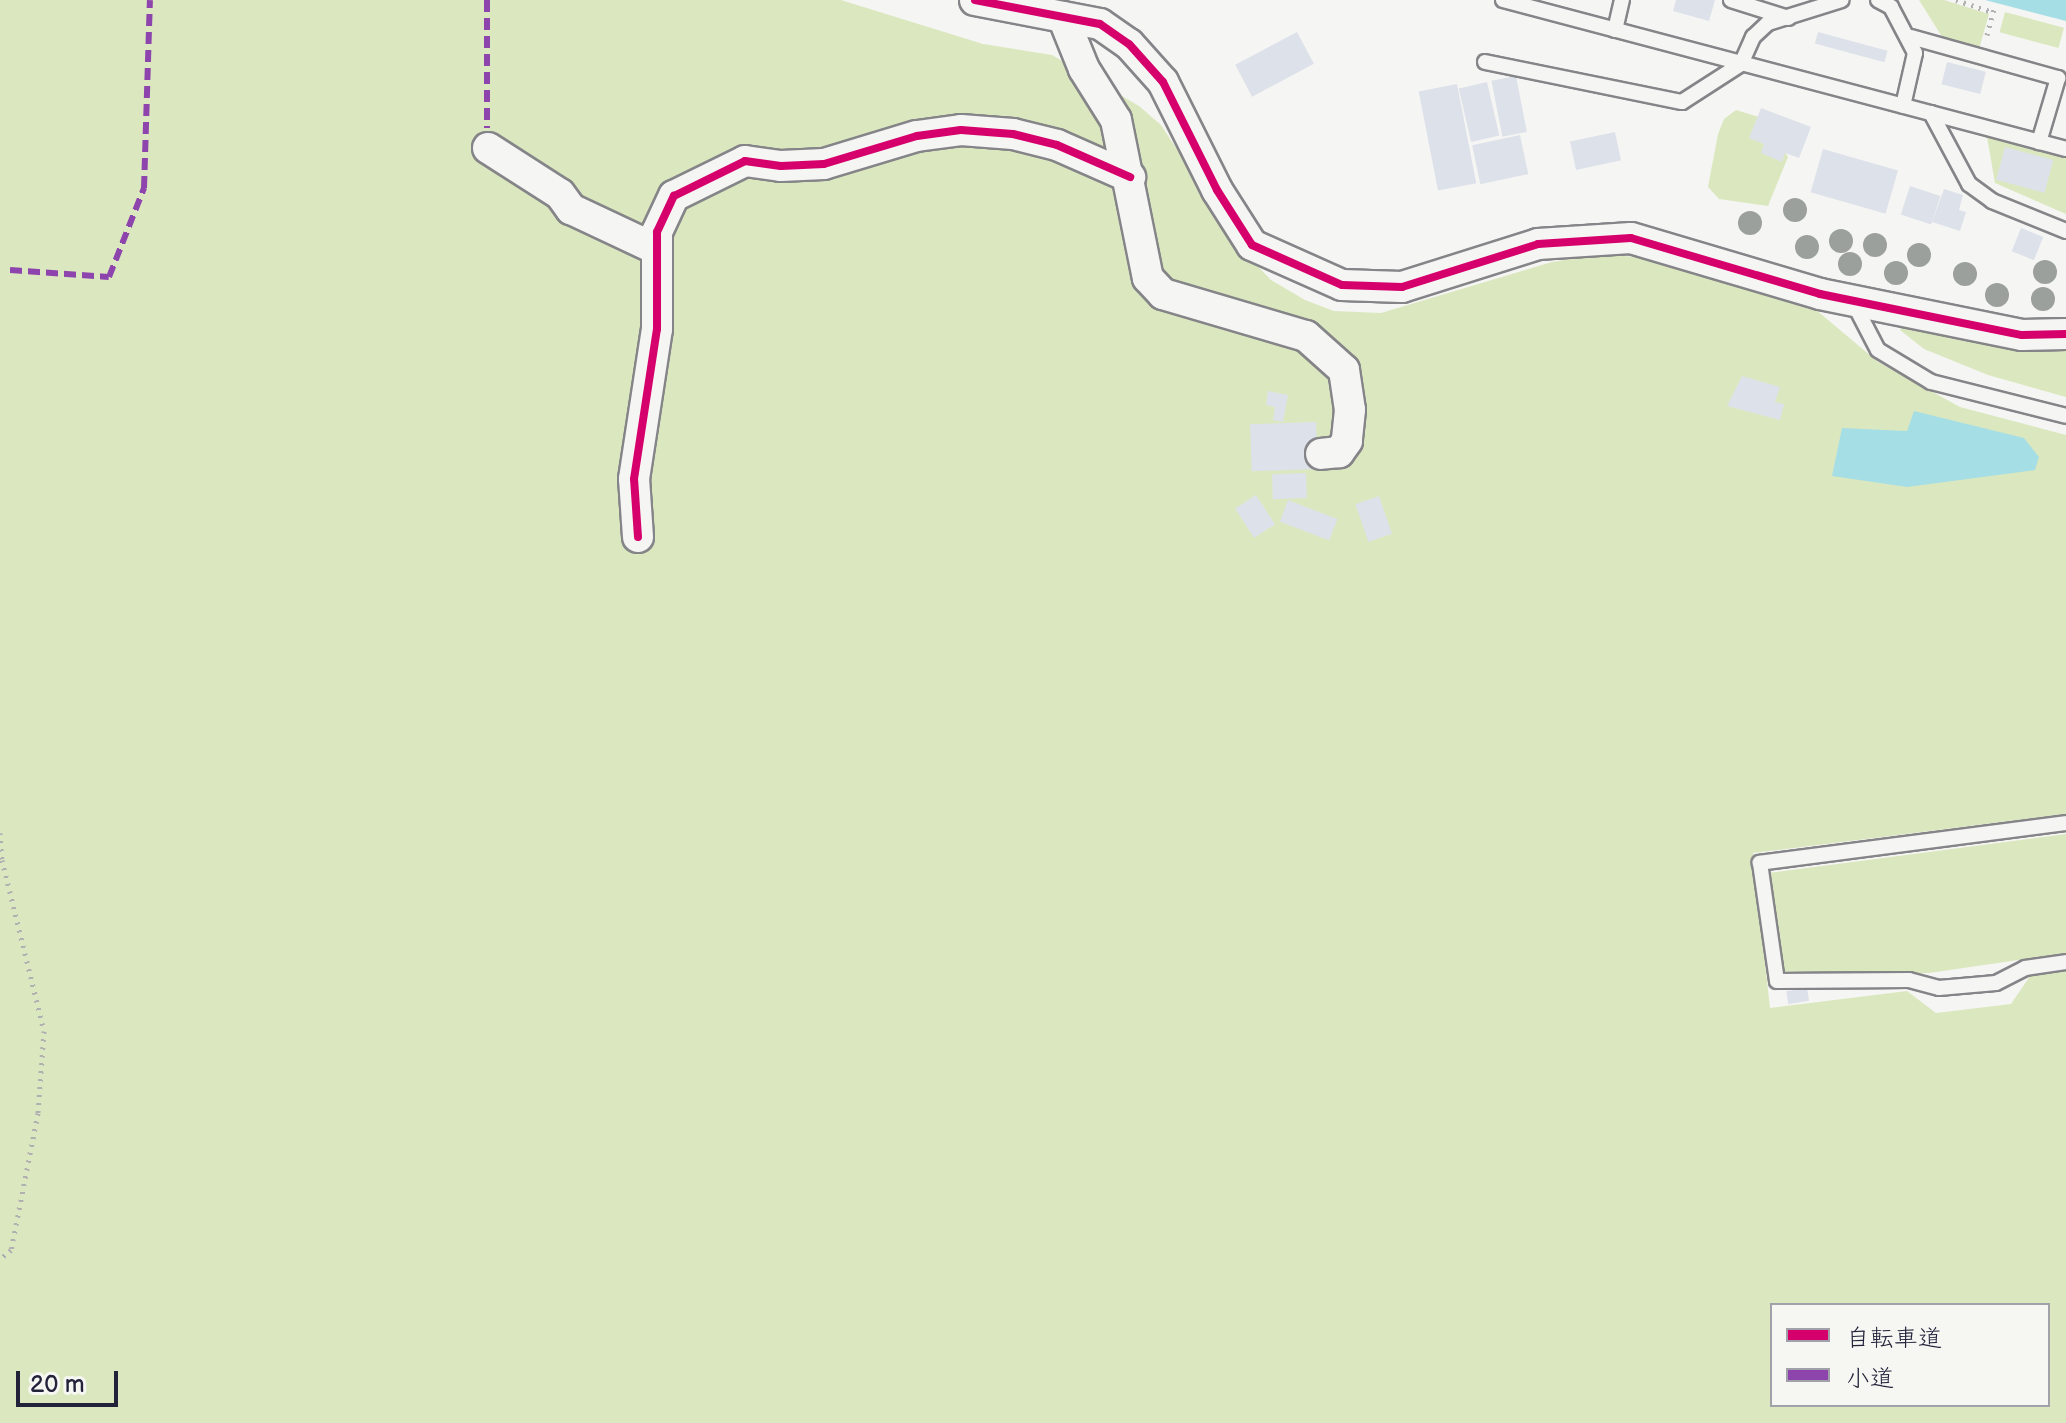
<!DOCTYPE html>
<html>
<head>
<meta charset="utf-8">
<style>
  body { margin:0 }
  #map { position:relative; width:2066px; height:1423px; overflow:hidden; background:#f5f5f3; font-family:"Balsamiq Sans","Klee One",sans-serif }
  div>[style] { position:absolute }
  .green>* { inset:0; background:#dbe8bf; transform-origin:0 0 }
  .water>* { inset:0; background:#a6dee6 }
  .building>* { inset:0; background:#dde1e9; transform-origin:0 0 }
  .path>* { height:5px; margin-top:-2.5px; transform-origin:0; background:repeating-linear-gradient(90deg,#b0b0b2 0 2px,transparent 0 8px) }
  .roads { filter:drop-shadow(2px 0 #858589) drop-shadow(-2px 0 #858589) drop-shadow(0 2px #858589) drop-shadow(0 -2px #858589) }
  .service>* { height:14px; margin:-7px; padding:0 7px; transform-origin:7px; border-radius:7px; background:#f5f5f3 }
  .minor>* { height:30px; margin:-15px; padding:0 15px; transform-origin:15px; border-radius:15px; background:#f5f5f3 }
  .quiet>* { height:6px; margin-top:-3px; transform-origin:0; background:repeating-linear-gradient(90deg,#8e44ad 0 12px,transparent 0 18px) }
  .cycleway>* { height:8px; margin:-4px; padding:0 4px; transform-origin:4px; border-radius:4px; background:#d6006c }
  .trees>* { width:24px; height:24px; margin:-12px; border-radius:50%; background:#9ca09d }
  span { translate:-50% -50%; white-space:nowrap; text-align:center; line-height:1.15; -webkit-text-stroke:6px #f6f6f2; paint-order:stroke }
  .legend { position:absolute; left:1770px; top:1303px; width:280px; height:104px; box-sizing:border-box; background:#f6f6f2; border:2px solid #a1a1a9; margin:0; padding:10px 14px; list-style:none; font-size:24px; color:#22223b }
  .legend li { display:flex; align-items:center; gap:16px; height:40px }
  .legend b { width:40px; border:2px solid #a1a1a9 }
  .scale { position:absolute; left:16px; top:1371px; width:102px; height:36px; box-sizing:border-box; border:4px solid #22223b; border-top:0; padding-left:10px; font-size:24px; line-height:28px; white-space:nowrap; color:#22223b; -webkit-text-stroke:6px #f6f6f2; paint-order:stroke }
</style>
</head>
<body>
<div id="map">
  <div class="green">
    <div style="clip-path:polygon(evenodd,0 0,841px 0,983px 44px,1052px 55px,1139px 106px,1161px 125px,1244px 252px,1271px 280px,1305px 300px,1334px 311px,1381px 313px,1552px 262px,1601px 254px,1658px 259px,1815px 309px,1878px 362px,1960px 407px,2066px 435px,2066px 814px,1753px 853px,1770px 1008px,1907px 991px,1936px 1013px,2011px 1004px,2030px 976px,2066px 971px,2066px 1423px,0 1423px,0 0,1772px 1305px,2048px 1305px,2048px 1405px,1772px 1405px,1772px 1305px)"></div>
    <div style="clip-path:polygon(1919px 0,1944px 0,1989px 14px,1979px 49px,1944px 40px)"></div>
    <div style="left:2005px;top:12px;width:61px;height:21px;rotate:15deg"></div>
    <div style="clip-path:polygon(1736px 110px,1762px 118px,1788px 157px,1768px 206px,1719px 199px,1708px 187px,1718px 134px,1724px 119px)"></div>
    <div style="clip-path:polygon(1992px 135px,2066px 157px,2066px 214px,1995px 183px,1987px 137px)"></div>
    <div style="clip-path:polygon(1903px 323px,2066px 349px,2066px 397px,1988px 375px,1924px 349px,1900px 330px)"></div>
    <div style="clip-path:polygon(2066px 834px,2066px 953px,1929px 973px,1782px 973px,1768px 873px)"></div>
  </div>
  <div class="water">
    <div style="clip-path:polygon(1985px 0,2066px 0,2066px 21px)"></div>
    <div style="clip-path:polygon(1914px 411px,2024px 438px,2039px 457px,2035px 470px,1907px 487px,1832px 476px,1842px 428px,1907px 431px)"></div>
  </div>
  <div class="building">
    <div style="clip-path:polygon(1676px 0,1715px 0,1709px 21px,1673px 11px)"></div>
    <div style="left:1297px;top:32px;width:36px;height:70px;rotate:62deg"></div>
    <div style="left:1818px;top:32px;width:72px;height:12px;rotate:15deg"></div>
    <div style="left:1947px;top:62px;width:40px;height:23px;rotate:14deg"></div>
    <div style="left:1516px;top:76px;width:57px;height:25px;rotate:79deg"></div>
    <div style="left:1487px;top:82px;width:55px;height:29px;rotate:77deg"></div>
    <div style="left:1457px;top:84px;width:101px;height:39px;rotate:79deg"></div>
    <div style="clip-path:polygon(1761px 108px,1811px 127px,1799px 158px,1785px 153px,1782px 162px,1761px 153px,1764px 144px,1749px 138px)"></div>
    <div style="left:1615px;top:132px;width:29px;height:46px;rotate:78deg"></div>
    <div style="left:1520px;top:135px;width:40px;height:49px;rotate:78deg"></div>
    <div style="left:2005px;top:147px;width:50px;height:34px;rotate:15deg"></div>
    <div style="left:1823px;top:149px;width:78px;height:45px;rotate:16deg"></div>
    <div style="left:1910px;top:186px;width:32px;height:30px;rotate:18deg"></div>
    <div style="clip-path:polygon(1944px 189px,1963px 195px,1959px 210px,1966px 212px,1960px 231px,1932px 222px)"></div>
    <div style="left:2021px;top:228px;width:24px;height:25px;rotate:22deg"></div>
    <div style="clip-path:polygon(1742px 376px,1780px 387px,1775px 402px,1784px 404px,1780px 420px,1727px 406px)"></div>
    <div style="clip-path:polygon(1268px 391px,1288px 395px,1283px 422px,1273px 420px,1275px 407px,1266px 405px)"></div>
    <div style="left:1316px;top:422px;width:47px;height:66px;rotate:88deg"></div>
    <div style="left:1306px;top:473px;width:25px;height:34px;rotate:88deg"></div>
    <div style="left:1256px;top:495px;width:35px;height:25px;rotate:57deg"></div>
    <div style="left:1379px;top:496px;width:40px;height:25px;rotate:71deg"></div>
    <div style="left:1288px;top:500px;width:53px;height:23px;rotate:21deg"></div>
    <div style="left:1807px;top:988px;width:13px;height:21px;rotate:81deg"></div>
  </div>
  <div class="path">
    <div style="left:1956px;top:0;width:39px;rotate:18deg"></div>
    <div style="left:1987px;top:35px;width:27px;rotate:-75deg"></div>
    <div style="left:0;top:833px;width:27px;rotate:86deg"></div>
    <div style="left:2px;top:860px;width:176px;rotate:76.2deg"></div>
    <div style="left:44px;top:1031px;width:82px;rotate:94.2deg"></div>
    <div style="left:38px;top:1113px;width:140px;rotate:101.1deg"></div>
    <div style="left:11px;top:1250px;width:14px;rotate:141deg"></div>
  </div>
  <div class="roads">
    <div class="service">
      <div style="left:1503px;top:0;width:582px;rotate:14.82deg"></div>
      <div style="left:1731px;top:0;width:60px;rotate:17.5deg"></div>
      <div style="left:1878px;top:0;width:15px;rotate:28deg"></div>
      <div style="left:1891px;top:7px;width:52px;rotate:62.4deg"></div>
      <div style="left:1915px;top:53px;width:54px;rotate:102.8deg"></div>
      <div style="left:1615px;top:30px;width:31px;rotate:-77deg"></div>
      <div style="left:1911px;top:37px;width:153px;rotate:15.6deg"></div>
      <div style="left:2058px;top:78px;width:67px;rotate:106.5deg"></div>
      <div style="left:1485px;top:62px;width:201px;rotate:11.5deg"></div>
      <div style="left:1682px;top:102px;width:70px;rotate:-32.8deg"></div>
      <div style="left:1741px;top:64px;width:30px;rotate:-66deg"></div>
      <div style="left:1753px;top:37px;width:21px;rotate:-43deg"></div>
      <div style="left:1768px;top:23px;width:77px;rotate:-17.3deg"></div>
      <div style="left:1931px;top:113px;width:81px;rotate:61.8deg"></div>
      <div style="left:1969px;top:184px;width:29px;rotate:36deg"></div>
      <div style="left:1992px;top:201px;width:80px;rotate:22.1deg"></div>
      <div style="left:1853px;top:302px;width:54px;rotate:62.5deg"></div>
      <div style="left:1878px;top:350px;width:62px;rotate:31.1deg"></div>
      <div style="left:1931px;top:382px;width:139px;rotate:14.1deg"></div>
      <div style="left:2066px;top:823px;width:309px;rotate:172.6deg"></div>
      <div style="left:1760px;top:863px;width:119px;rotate:81.8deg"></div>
      <div style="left:1777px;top:981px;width:132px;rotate:-0.4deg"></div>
      <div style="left:1909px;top:980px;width:31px;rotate:15deg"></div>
      <div style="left:1939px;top:988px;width:57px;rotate:-5deg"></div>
      <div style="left:1996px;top:983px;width:33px;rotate:-27deg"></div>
      <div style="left:2025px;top:968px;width:41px;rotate:-8.3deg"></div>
    </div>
    <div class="minor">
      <div style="left:975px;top:0;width:127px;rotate:10.9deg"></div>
      <div style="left:1100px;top:24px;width:35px;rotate:35deg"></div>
      <div style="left:1129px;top:44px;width:51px;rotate:48.2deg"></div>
      <div style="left:1163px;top:82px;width:121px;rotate:63.4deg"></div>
      <div style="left:1217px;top:190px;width:65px;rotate:57.5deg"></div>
      <div style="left:1252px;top:245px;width:98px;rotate:24deg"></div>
      <div style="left:1342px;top:285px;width:60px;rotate:1.9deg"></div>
      <div style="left:1402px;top:287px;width:143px;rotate:-17.5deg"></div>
      <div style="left:1538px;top:244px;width:93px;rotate:-3.7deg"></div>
      <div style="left:1631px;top:238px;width:197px;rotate:16.5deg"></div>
      <div style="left:1820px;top:294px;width:206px;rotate:11.5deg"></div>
      <div style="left:2022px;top:335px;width:44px;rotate:-1.3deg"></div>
      <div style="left:1063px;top:17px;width:56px;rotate:68deg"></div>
      <div style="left:1084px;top:69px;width:60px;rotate:57.9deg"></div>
      <div style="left:1116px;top:120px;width:161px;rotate:78.6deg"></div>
      <div style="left:1148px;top:278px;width:22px;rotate:47deg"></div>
      <div style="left:1163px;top:294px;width:149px;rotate:16.4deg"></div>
      <div style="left:1306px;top:336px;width:51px;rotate:41.8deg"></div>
      <div style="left:1344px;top:370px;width:40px;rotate:81.5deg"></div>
      <div style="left:1350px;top:410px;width:31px;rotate:96deg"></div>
      <div style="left:1347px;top:441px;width:14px;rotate:126deg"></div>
      <div style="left:1339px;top:452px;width:18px;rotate:174deg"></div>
      <div style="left:488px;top:148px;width:85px;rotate:32.6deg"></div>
      <div style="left:560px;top:194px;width:19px;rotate:54deg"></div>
      <div style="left:571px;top:209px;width:94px;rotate:25.2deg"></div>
      <div style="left:638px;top:537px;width:58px;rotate:-93.9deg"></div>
      <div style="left:634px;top:479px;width:152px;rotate:-81.3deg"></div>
      <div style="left:657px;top:329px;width:97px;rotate:-90deg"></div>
      <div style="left:657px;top:232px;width:40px;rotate:-65deg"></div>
      <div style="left:674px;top:196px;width:79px;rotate:-26.2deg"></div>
      <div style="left:745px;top:161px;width:36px;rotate:8deg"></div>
      <div style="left:781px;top:166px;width:43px;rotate:-2.7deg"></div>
      <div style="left:824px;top:164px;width:97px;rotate:-16.8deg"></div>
      <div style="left:917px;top:136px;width:44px;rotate:-7.8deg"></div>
      <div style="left:961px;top:130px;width:52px;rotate:4.4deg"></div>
      <div style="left:1013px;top:134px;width:45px;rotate:14deg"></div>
      <div style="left:1057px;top:145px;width:80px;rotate:23.7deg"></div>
    </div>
  </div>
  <div class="quiet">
    <div style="left:487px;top:0;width:128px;rotate:90deg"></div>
    <div style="left:10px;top:270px;width:99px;rotate:4deg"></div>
    <div style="left:109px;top:277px;width:96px;rotate:-68.5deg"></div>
    <div style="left:144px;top:188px;width:188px;rotate:-88.2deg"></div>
  </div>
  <div class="cycleway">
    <div style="left:975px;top:0;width:127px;rotate:10.9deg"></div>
    <div style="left:1100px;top:24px;width:35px;rotate:35deg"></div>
    <div style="left:1129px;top:44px;width:51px;rotate:48.2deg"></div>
    <div style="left:1163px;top:82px;width:121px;rotate:63.4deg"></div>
    <div style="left:1217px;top:190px;width:65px;rotate:57.5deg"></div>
    <div style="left:1252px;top:245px;width:98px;rotate:24deg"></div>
    <div style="left:1342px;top:285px;width:60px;rotate:1.9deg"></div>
    <div style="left:1402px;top:287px;width:143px;rotate:-17.5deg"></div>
    <div style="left:1538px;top:244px;width:93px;rotate:-3.7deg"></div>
    <div style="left:1631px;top:238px;width:197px;rotate:16.5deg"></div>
    <div style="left:1820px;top:294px;width:206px;rotate:11.5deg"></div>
    <div style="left:2022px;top:335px;width:44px;rotate:-1.3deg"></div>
    <div style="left:638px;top:537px;width:58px;rotate:-93.9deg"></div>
    <div style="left:634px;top:479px;width:152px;rotate:-81.3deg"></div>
    <div style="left:657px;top:329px;width:97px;rotate:-90deg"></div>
    <div style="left:657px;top:232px;width:40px;rotate:-65deg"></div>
    <div style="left:674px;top:196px;width:79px;rotate:-26.2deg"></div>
    <div style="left:745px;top:161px;width:36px;rotate:8deg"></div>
    <div style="left:781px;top:166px;width:43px;rotate:-2.7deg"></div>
    <div style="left:824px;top:164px;width:97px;rotate:-16.8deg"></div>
    <div style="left:917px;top:136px;width:44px;rotate:-7.8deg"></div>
    <div style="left:961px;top:130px;width:52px;rotate:4.4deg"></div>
    <div style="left:1013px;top:134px;width:45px;rotate:14deg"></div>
    <div style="left:1057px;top:145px;width:80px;rotate:23.7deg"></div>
  </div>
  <div class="trees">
    <div style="left:1795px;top:210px"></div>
    <div style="left:1750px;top:223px"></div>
    <div style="left:1841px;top:241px"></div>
    <div style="left:1875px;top:245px"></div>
    <div style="left:1807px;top:247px"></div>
    <div style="left:1919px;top:255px"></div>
    <div style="left:1850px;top:264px"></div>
    <div style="left:2045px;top:272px"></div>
    <div style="left:1896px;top:273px"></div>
    <div style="left:1965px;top:274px"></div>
    <div style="left:1997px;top:295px"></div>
    <div style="left:2043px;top:299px"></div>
  </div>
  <ul class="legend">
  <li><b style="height:10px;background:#d6006c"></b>自転車道</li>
  <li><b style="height:10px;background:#8e44ad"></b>小道</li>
  </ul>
  <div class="scale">20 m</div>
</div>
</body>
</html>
